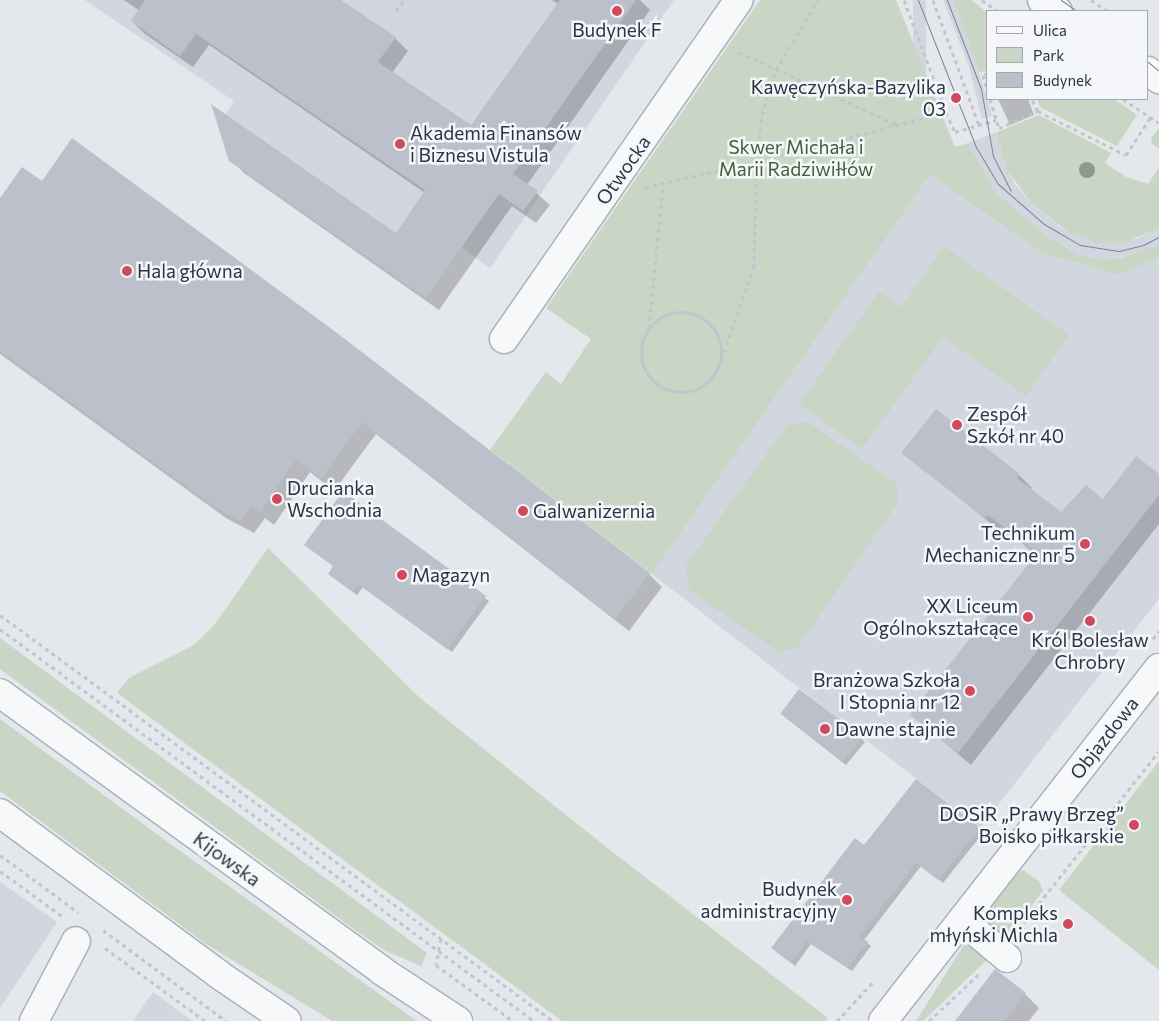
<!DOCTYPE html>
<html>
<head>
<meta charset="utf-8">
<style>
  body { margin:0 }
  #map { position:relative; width:1159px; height:1021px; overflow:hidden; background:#e4e7ec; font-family:Commissioner,sans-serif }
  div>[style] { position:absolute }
  .built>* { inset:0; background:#d2d6de; transform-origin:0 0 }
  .green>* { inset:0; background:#c9d6c5 }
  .shadow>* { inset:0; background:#0003 }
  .building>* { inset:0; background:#bbc0ca; transform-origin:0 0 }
  .path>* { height:3px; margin-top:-1.5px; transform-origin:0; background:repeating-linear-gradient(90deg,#c2c5cb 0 4px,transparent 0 8px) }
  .path>.ring { margin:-1.5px; padding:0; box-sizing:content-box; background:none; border:3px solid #c2c5cb; border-radius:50% }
  .roads { filter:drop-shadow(1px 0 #a9aeb7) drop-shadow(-1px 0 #a9aeb7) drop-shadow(0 1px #a9aeb7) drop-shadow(0 -1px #a9aeb7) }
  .minor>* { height:28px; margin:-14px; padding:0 14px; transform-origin:14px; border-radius:14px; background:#f7f8fa }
  .tram>* { height:1px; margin:-0.5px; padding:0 0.5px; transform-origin:0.5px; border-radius:0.5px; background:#7d8696 }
  .trees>* { width:16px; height:16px; margin:-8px; border-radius:50%; background:#899d89 }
  .dots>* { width:14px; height:14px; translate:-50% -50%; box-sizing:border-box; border:2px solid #f4f6f9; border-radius:50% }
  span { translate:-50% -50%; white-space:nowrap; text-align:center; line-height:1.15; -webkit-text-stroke:5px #f4f6f9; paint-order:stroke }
  .poi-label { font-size:19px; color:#2b3445 }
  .right { translate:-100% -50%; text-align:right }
  .left { translate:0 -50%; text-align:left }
  .park-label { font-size:19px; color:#3f6138 }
  .street-label { font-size:19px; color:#2b3445 }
  .legend { position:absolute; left:986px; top:10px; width:162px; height:90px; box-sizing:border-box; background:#f4f6f9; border:1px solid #a4a8b1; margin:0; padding:6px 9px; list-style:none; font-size:15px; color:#2b3445 }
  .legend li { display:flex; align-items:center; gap:10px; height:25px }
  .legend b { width:25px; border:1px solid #a4a8b1 }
</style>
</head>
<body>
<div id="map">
  <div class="built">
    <div style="clip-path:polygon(85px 0,674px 0,490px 268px,461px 247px,426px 298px,338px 235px,218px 127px,234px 101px)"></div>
    <div style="left:913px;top:0;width:13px;height:134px"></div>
    <div style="clip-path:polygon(943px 0,953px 0,977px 65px,992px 116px,982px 119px,969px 67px)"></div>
    <div style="clip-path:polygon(997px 132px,1014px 183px,1031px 203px,1061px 228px,1068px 232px,1136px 239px,1159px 228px,1159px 245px,1129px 257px,1097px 259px,1078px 255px,1044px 234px,995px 192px,968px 143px)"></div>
    <div style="clip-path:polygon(930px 175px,1042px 253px,1118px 275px,1159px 258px,1159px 599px,980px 828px,652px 574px)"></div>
    <div style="clip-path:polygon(0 882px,57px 922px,0 1008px)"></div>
    <div style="clip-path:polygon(153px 992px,192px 1021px,133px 1021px)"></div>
  </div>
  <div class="green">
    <div style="clip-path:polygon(760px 0,896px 0,955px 147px,968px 143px,995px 192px,1044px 234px,1078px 255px,1097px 259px,1122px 258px,1159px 245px,1159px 258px,1118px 275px,1042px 253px,930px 175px,652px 574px,490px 450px,546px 372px,561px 384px,591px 339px,546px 308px)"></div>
    <div style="clip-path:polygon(953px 0,971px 0,988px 13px,988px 70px,980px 73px)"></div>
    <div style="clip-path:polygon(1037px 99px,1114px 99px,1137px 115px,1117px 146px,1040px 107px)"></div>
    <div style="clip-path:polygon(1039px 115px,1111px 153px,1105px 163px,1126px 177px,1148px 184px,1159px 167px,1159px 228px,1123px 243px,1098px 243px,1068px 232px,1031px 203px,1006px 168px,997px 132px)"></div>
    <div style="clip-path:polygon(1158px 129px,1159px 130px,1159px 149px,1152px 144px,1151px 138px)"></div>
    <div style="clip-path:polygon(944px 246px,1069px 335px,1026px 396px,943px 337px,862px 449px,799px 404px,879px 292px,901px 307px)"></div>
    <div style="clip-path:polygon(808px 422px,896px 483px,899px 501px,798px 647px,779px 652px,689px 590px,686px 565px,787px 425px)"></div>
    <div style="clip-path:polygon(268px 548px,420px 698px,610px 850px,828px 1018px,826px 1021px,562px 1021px,117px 693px,129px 678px,194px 645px,215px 624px)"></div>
    <div style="clip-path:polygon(0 638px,427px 953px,421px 966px,386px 951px,359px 933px,0 669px)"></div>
    <div style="clip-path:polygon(0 719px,187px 856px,417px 1021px,332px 1021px,206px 944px,0 791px)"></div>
    <div style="clip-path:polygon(1159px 761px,1159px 970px,1059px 890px)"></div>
    <div style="clip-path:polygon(1023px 870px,1039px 881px,1043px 891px,1003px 942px,991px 931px,986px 915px,1017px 872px)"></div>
    <div style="clip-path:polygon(964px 945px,973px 947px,989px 958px,923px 1021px,916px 1021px)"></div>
  </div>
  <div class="shadow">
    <div style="clip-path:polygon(124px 0,340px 0,395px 38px,408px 51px,392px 73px,471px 127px,558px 4px,552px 0,640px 0,650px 10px,527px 185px,550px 205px,536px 223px,512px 206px,439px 310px,244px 173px,231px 160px,397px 234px,425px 193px,209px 45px,193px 67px,145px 34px,132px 21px,140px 11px)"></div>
    <div style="clip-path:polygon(998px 99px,1028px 99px,1034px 115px,1010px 125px)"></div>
    <div style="clip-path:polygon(0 200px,649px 574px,662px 587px,629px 631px,376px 434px,334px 491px,310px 472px,274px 525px,265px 518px,254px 533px,226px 518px,0 354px)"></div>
    <div style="clip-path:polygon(903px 453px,1019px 475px,1032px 488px,1030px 490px,1061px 514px,1103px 500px,1159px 475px,1159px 524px,971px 765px,912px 715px,1037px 555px,1001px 527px,999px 530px)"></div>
    <div style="clip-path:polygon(343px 493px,489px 601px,452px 652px,363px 587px,357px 595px,334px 578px)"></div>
    <div style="clip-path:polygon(786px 718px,861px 738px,865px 742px,846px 765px)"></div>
    <div style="clip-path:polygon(916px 781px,983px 833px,943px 883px,921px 866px,864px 940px,871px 946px,852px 971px,811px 944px,795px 966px,772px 948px,864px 847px)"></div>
    <div style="clip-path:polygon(1025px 994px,1039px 1008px,1029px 1021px,956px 1021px)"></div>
  </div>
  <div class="building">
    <div style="clip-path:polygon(145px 0,341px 0,396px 37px,378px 62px,471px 125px,560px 0,636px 0,513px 174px,538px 191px,523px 211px,499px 194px,426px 298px,229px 161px,211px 104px,396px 233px,425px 190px,196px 34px,180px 56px,131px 21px)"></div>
    <div style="clip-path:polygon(72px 138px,337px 333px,650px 573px,615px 619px,362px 422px,321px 479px,296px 460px,260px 512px,251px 505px,240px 521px,212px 505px,0 351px,0 198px,22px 167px,42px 181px)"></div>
    <div style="clip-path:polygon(936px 409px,1020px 474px,1017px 478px,1061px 512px,1086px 485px,1103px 499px,1136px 456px,1159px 474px,1159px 495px,958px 753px,910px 715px,1037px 553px,988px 515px,985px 518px,901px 453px)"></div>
    <div style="clip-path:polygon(343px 491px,486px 596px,447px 649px,358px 584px,353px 592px,328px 574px,333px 566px,304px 545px)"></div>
    <div style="left:799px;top:689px;width:79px;height:31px;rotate:37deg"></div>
    <div style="clip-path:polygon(916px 779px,980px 828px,938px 880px,916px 863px,860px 936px,868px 942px,848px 967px,807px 941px,791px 963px,771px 948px,855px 838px,864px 845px)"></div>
    <div style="clip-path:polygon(995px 969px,1026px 993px,1004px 1021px,955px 1021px)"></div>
  </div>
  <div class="path">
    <div style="left:904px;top:0;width:120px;rotate:69.4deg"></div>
    <div style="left:933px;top:0;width:133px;rotate:69.8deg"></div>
    <div style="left:982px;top:0;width:19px;rotate:35deg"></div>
    <div style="left:1091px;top:0;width:20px;rotate:33deg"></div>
    <div style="left:396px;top:11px;width:14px;rotate:-54deg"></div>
    <div style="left:739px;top:52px;width:174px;rotate:24.8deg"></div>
    <div style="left:988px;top:73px;width:5px;rotate:158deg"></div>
    <div style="left:983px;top:75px;width:18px;rotate:74deg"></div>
    <div style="left:990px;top:99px;width:30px;rotate:73deg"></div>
    <div style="left:999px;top:128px;width:43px;rotate:-23.6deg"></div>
    <div style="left:1038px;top:111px;width:13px;rotate:-117deg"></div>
    <div style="left:1123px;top:99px;width:43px;rotate:33.7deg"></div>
    <div style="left:1038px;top:111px;width:98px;rotate:26.6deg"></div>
    <div style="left:1126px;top:155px;width:44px;rotate:-57deg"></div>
    <div style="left:645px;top:187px;width:114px;rotate:-12.7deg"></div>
    <div style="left:756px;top:162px;width:196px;rotate:-14.7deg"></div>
    <div style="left:946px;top:112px;width:22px;rotate:66deg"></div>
    <div style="left:955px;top:132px;width:43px;rotate:-16.3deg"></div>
    <div class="ring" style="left:641px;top:312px;width:77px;height:77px"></div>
    <div style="left:649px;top:328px;width:144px;rotate:-84.4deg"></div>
    <div style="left:721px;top:360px;width:99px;rotate:-70.5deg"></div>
    <div style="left:754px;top:267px;width:105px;rotate:-88.9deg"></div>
    <div style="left:756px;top:162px;width:47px;rotate:-82.7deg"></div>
    <div style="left:762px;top:115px;width:47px;rotate:-72.7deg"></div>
    <div style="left:776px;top:70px;width:82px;rotate:-59deg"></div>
    <div style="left:0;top:615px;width:686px;rotate:36.29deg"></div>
    <div style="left:0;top:629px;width:662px;rotate:36.28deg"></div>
    <div style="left:1153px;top:639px;width:10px;rotate:-53deg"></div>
    <div style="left:0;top:855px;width:97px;rotate:36.2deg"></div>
    <div style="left:0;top:871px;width:77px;rotate:36deg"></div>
    <div style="left:1019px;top:929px;width:226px;rotate:-51.8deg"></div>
    <div style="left:103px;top:930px;width:153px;rotate:36.5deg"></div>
    <div style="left:441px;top:939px;width:26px;rotate:101deg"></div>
    <div style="left:436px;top:965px;width:95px;rotate:36deg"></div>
    <div style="left:105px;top:948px;width:124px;rotate:36.1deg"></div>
    <div style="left:837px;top:1021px;width:54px;rotate:-47.2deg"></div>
    <div style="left:929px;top:1021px;width:70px;rotate:-43.3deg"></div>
  </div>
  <div class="roads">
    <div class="minor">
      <div style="left:1042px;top:0;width:19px;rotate:35deg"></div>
      <div style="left:1148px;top:71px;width:14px;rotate:36deg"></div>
      <div style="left:504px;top:339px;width:412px;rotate:-55.3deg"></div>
      <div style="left:0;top:693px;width:472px;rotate:36deg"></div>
      <div style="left:382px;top:971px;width:91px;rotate:33.3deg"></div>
      <div style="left:0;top:813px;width:271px;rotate:36.4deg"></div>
      <div style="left:218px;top:974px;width:83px;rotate:34.3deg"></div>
      <div style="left:962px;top:920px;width:59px;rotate:40.2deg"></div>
      <div style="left:34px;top:1021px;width:90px;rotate:-62.3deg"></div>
      <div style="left:883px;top:1021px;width:448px;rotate:-52deg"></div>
    </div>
  </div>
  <div class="tram">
    <div style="left:918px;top:0;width:158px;rotate:68.5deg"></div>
    <div style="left:976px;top:147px;width:43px;rotate:59.3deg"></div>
    <div style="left:998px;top:184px;width:61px;rotate:41deg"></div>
    <div style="left:1044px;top:224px;width:42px;rotate:30.3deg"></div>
    <div style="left:1080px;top:245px;width:39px;rotate:9deg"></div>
    <div style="left:1119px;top:251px;width:25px;rotate:-14deg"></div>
    <div style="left:1143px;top:245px;width:18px;rotate:-27deg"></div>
    <div style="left:947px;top:0;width:95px;rotate:69.1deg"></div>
    <div style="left:981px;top:89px;width:68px;rotate:79.8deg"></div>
    <div style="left:993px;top:156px;width:39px;rotate:63deg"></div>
    <div style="left:1061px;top:0;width:19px;rotate:35deg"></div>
    <div style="left:1148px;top:62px;width:14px;rotate:39deg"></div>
  </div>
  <div class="trees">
    <div style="left:1087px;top:170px"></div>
  </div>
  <div class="dots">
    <div style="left:617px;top:11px;background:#d1495b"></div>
    <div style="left:956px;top:98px;background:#d1495b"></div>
    <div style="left:400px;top:144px;background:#d1495b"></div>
    <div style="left:127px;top:271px;background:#d1495b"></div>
    <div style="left:957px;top:425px;background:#d1495b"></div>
    <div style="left:277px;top:499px;background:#d1495b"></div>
    <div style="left:523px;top:511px;background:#d1495b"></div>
    <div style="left:1085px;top:544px;background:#d1495b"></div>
    <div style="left:402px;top:575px;background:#d1495b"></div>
    <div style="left:1028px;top:617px;background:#d1495b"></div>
    <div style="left:1090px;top:621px;background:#d1495b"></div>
    <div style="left:970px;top:691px;background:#d1495b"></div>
    <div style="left:825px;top:729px;background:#d1495b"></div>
    <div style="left:1134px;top:825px;background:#d1495b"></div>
    <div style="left:847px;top:900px;background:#d1495b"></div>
    <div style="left:1068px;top:924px;background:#d1495b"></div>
  </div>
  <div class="poi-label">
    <span style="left:617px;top:30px">Budynek F</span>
    <span class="right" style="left:946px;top:98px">Kawęczyńska-Bazylika<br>03</span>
    <span class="left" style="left:410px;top:144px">Akademia Finansów<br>i Biznesu Vistula</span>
    <span class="left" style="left:137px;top:271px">Hala główna</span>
    <span class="left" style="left:967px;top:425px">Zespół<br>Szkół nr 40</span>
    <span class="left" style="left:287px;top:499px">Drucianka<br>Wschodnia</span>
    <span class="left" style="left:533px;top:511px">Galwanizernia</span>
    <span class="right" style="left:1075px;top:544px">Technikum<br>Mechaniczne nr 5</span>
    <span class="left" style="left:412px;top:575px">Magazyn</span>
    <span class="right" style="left:1018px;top:617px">XX Liceum<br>Ogólnokształcące</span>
    <span style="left:1090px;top:651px">Król Bolesław<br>Chrobry</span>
    <span class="right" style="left:960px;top:691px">Branżowa Szkoła<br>I Stopnia nr 12</span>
    <span class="left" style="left:835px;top:729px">Dawne stajnie</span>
    <span class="right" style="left:1124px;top:825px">DOSiR „Prawy Brzeg”<br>Boisko piłkarskie</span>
    <span class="right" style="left:837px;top:900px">Budynek<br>administracyjny</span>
    <span class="right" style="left:1058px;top:924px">Kompleks<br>młyński Michla</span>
  </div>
  <div class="park-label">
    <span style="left:796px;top:158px">Skwer Michała i<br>Marii Radziwiłłów</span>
  </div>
  <div class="street-label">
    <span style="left:623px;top:170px;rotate:-55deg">Otwocka</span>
    <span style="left:1104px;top:738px;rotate:-52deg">Objazdowa</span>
    <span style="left:227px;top:859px;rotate:36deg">Kijowska</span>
  </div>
  <ul class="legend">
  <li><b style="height:6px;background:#f7f8fa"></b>Ulica</li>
  <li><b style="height:14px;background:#c9d6c5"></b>Park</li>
  <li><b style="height:14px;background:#bbc0ca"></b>Budynek</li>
  </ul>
</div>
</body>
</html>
